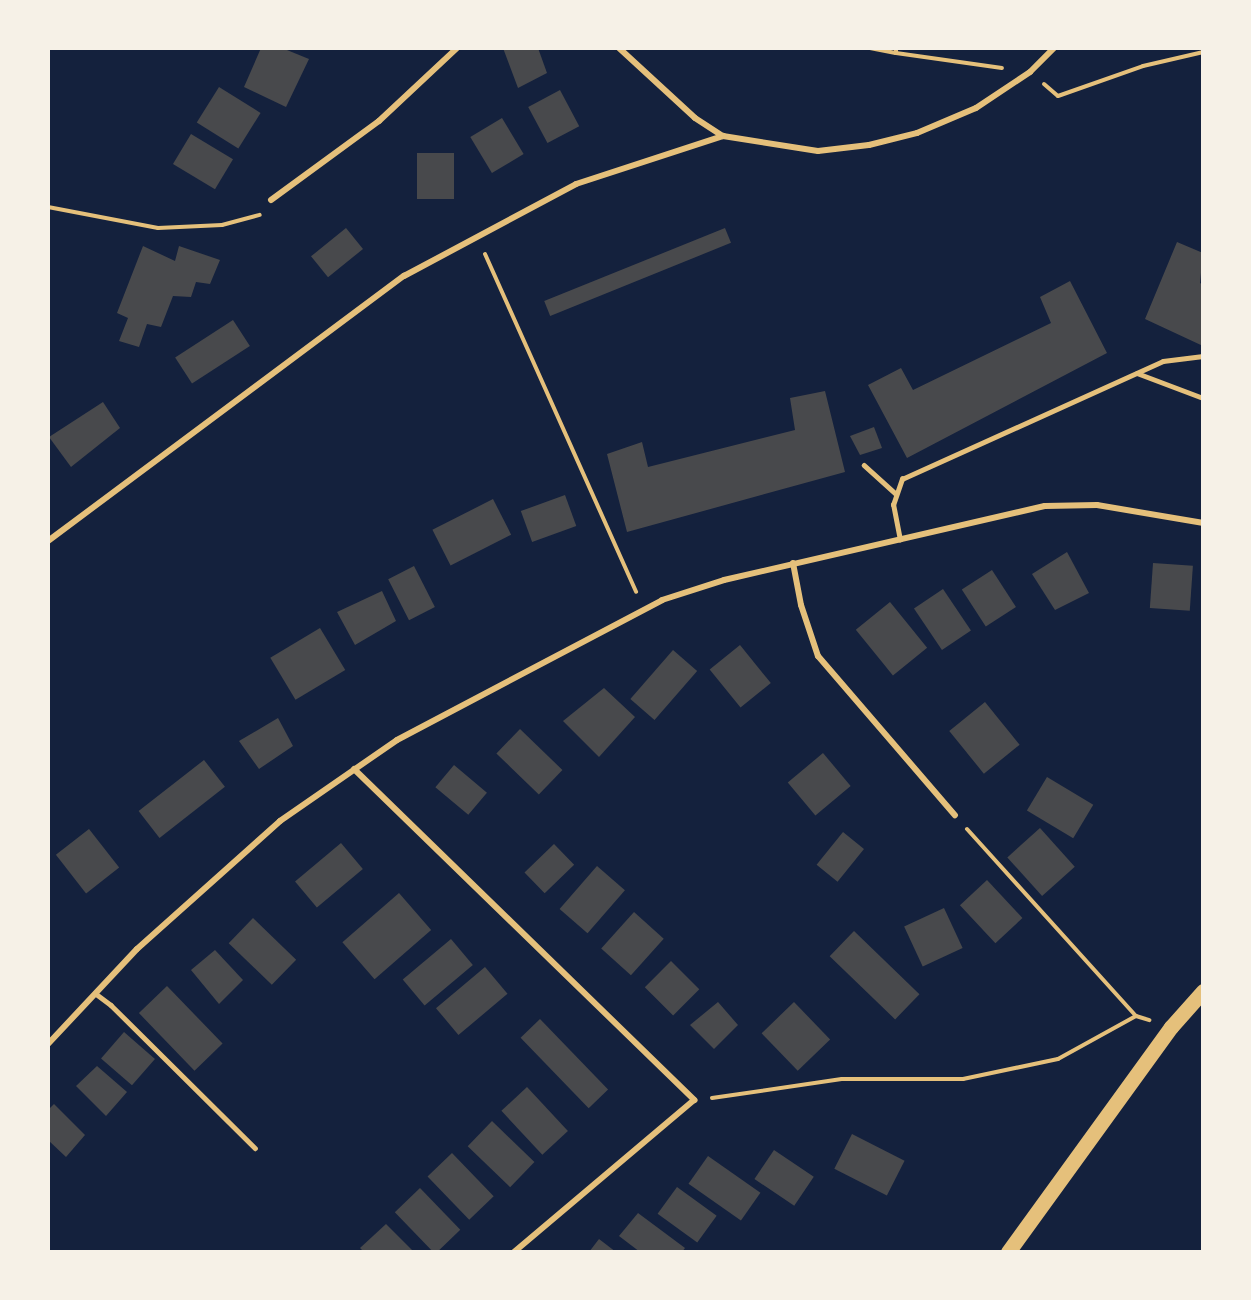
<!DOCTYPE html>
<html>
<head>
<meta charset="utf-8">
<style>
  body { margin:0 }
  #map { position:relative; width:1251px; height:1300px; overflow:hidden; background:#14213d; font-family:Jost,sans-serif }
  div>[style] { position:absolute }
  .building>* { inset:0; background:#48494c; transform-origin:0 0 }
  .path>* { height:4px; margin:-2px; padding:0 2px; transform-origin:2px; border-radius:2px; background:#e5c07b }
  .service>* { height:4.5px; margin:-2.25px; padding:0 2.25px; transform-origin:2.25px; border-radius:2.25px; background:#e5c07b }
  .minor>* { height:6px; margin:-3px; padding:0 3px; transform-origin:3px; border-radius:3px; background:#e5c07b }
  .primary>* { height:15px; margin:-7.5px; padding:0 7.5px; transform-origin:7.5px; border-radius:7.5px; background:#e5c07b }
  span { translate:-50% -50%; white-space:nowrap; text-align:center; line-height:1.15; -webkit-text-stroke:6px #f6f1e7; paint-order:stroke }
  .frame { position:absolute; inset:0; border:50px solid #f6f1e7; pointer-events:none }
</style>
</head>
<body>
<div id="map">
  <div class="building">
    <div style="clip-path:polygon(261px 48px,282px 48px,309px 59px,286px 107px,244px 87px)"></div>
    <div style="clip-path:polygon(503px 48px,538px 48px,547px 73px,518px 88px)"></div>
    <div style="left:219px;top:87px;width:49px;height:42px;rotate:32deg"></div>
    <div style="left:560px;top:90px;width:41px;height:36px;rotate:62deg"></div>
    <div style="left:502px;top:118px;width:42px;height:37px;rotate:59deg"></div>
    <div style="left:191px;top:134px;width:49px;height:35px;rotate:31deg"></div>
    <div style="left:454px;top:153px;width:46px;height:37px;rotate:90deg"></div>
    <div style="left:346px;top:228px;width:27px;height:45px;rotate:51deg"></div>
    <div style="left:725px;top:228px;width:16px;height:195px;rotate:68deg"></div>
    <div style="clip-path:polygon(1177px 242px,1203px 253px,1200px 283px,1203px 285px,1203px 346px,1145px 319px)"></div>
    <div style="clip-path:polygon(143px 246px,175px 261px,179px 246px,220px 260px,210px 284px,196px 282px,191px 297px,173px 296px,161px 327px,147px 324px,139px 347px,119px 341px,128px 318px,117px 313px)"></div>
    <div style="clip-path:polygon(1070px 281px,1107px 353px,907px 458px,868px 385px,901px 368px,913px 390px,1051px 323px,1040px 297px)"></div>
    <div style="left:233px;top:320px;width:31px;height:69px;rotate:57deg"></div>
    <div style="clip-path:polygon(825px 391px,845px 472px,627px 532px,607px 454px,642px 442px,648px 467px,795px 430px,790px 398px)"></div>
    <div style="clip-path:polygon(103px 402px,120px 428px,71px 467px,49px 437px)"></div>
    <div style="clip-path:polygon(874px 427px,882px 448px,860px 455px,850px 436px)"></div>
    <div style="left:565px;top:495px;width:33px;height:47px;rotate:70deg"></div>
    <div style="left:493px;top:499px;width:40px;height:68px;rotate:63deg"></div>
    <div style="clip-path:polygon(1067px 552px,1089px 593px,1055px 610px,1032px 574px)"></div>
    <div style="left:1153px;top:563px;width:40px;height:45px;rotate:4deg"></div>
    <div style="left:414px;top:566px;width:46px;height:29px;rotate:63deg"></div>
    <div style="left:992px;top:570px;width:44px;height:36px;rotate:57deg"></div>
    <div style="left:943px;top:589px;width:50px;height:35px;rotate:56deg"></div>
    <div style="clip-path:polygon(382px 591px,396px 621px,355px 645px,337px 612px)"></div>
    <div style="left:890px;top:602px;width:59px;height:44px;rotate:51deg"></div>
    <div style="left:320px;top:628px;width:49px;height:58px;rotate:59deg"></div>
    <div style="left:740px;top:645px;width:49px;height:39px;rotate:51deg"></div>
    <div style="left:673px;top:650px;width:32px;height:65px;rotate:41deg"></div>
    <div style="clip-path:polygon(604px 688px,635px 717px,599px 757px,563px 721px)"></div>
    <div style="left:985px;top:702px;width:55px;height:46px;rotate:51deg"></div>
    <div style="clip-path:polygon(278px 718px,293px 746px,259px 769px,239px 741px)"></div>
    <div style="left:520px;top:729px;width:59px;height:34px;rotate:44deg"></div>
    <div style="left:823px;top:753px;width:43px;height:46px;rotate:50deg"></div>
    <div style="left:204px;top:760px;width:34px;height:83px;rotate:52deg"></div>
    <div style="left:454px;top:765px;width:43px;height:29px;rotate:40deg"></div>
    <div style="left:1047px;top:777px;width:54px;height:39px;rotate:31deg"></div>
    <div style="left:1040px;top:828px;width:52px;height:44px;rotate:48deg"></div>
    <div style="left:89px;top:829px;width:49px;height:42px;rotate:52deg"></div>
    <div style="left:843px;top:832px;width:27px;height:42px;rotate:39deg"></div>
    <div style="left:341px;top:843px;width:34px;height:60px;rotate:50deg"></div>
    <div style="left:554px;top:844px;width:29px;height:41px;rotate:46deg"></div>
    <div style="left:597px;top:866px;width:37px;height:57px;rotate:41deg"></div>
    <div style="left:987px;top:880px;width:52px;height:37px;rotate:47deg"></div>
    <div style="left:399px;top:893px;width:49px;height:75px;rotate:49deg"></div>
    <div style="left:944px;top:908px;width:44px;height:44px;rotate:65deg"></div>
    <div style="left:634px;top:912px;width:40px;height:49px;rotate:42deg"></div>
    <div style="left:253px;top:918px;width:60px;height:35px;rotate:44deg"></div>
    <div style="left:854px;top:931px;width:91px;height:35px;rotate:44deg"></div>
    <div style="left:451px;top:939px;width:34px;height:63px;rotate:50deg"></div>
    <div style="clip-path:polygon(215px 950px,243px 980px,219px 1004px,191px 970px)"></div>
    <div style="left:671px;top:961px;width:40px;height:37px;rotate:45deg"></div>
    <div style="left:485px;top:967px;width:35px;height:64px;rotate:50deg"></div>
    <div style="left:167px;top:986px;width:80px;height:39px;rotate:46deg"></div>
    <div style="clip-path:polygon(718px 1002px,738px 1025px,714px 1049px,690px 1025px)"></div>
    <div style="left:794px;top:1002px;width:52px;height:45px;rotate:46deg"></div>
    <div style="left:540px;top:1019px;width:98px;height:27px;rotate:46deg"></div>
    <div style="left:124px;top:1032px;width:41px;height:35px;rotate:41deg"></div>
    <div style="clip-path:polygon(97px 1066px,127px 1092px,106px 1116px,76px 1086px)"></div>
    <div style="left:527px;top:1087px;width:60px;height:35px;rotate:47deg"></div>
    <div style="clip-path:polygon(54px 1104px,85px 1135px,66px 1157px,48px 1140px,48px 1110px)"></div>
    <div style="left:492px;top:1121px;width:59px;height:35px;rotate:44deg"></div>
    <div style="left:852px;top:1134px;width:59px;height:39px;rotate:27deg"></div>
    <div style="left:774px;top:1150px;width:48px;height:35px;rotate:34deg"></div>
    <div style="left:452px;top:1153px;width:60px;height:34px;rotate:46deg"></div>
    <div style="left:708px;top:1156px;width:64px;height:34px;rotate:35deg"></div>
    <div style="left:677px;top:1187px;width:49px;height:33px;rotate:36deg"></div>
    <div style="left:420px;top:1188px;width:58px;height:35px;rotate:46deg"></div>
    <div style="clip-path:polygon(638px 1213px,685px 1248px,682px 1252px,640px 1252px,619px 1236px)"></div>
    <div style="clip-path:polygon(386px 1224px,414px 1252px,364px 1252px,360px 1248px)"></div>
    <div style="clip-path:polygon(599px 1239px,616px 1252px,589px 1252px)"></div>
  </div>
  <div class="path">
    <div style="left:870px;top:48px;width:26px;rotate:11deg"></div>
    <div style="left:896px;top:48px;width:5px;rotate:90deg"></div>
    <div style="left:896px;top:53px;width:107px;rotate:8.1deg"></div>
    <div style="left:1044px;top:84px;width:18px;rotate:41deg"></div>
    <div style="left:1058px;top:96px;width:90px;rotate:-19.4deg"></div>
    <div style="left:1143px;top:66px;width:62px;rotate:-13.1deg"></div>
    <div style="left:48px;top:207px;width:112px;rotate:10.8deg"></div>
    <div style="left:158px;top:228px;width:64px;rotate:-2.7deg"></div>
    <div style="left:222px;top:225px;width:39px;rotate:-15deg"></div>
    <div style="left:485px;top:254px;width:370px;rotate:65.9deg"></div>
    <div style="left:967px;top:829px;width:252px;rotate:47.9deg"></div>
    <div style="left:712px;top:1098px;width:131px;rotate:-8.3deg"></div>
    <div style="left:842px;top:1079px;width:121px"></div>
    <div style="left:963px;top:1079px;width:97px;rotate:-11.9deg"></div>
    <div style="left:1058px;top:1059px;width:89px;rotate:-28.9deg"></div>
    <div style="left:1136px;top:1016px;width:14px;rotate:17deg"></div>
  </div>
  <div class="service">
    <div style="left:1137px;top:373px;width:71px;rotate:20.7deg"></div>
    <div style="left:864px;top:465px;width:42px;rotate:42.1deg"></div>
    <div style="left:900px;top:540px;width:36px;rotate:-101deg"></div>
    <div style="left:893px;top:505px;width:28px;rotate:-71deg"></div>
    <div style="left:902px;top:479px;width:286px;rotate:-24.3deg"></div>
    <div style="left:1163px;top:361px;width:40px;rotate:-7.1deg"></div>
    <div style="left:95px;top:993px;width:20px;rotate:37deg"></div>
    <div style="left:111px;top:1005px;width:203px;rotate:44.8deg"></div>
  </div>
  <div class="minor">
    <div style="left:619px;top:48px;width:103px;rotate:42.6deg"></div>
    <div style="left:695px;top:118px;width:33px;rotate:33deg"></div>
    <div style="left:723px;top:136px;width:96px;rotate:9deg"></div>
    <div style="left:818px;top:151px;width:51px;rotate:-6.7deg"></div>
    <div style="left:869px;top:145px;width:49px;rotate:-14deg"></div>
    <div style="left:917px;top:133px;width:64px;rotate:-23deg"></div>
    <div style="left:976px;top:108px;width:65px;rotate:-33.7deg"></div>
    <div style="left:1030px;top:72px;width:34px;rotate:-45deg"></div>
    <div style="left:271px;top:200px;width:134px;rotate:-36.2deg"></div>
    <div style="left:379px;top:121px;width:107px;rotate:-43.1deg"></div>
    <div style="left:48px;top:541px;width:444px;rotate:-36.7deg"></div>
    <div style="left:404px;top:276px;width:195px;rotate:-28.1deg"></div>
    <div style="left:576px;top:184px;width:155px;rotate:-18.1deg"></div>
    <div style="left:793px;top:563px;width:43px;rotate:79.2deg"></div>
    <div style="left:801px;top:605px;width:54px;rotate:71.6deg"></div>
    <div style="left:818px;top:656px;width:210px;rotate:49.3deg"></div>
    <div style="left:354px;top:769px;width:475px;rotate:44.2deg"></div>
    <div style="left:694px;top:1100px;width:236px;rotate:139.8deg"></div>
    <div style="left:48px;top:1044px;width:130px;rotate:-46.9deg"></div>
    <div style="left:137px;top:949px;width:192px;rotate:-41.8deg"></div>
    <div style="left:280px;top:821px;width:142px;rotate:-34.7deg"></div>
    <div style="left:397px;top:740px;width:300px;rotate:-27.8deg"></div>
    <div style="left:662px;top:600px;width:65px;rotate:-17.9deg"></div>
    <div style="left:724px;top:580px;width:329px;rotate:-13deg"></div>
    <div style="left:1045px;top:506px;width:52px;rotate:-1.1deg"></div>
    <div style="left:1097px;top:505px;width:108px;rotate:9.6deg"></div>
  </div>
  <div class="primary">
    <div style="left:1008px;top:1252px;width:278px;rotate:-54.1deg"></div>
    <div style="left:1171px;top:1027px;width:48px;rotate:-48.4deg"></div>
  </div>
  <div class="frame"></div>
</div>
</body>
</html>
